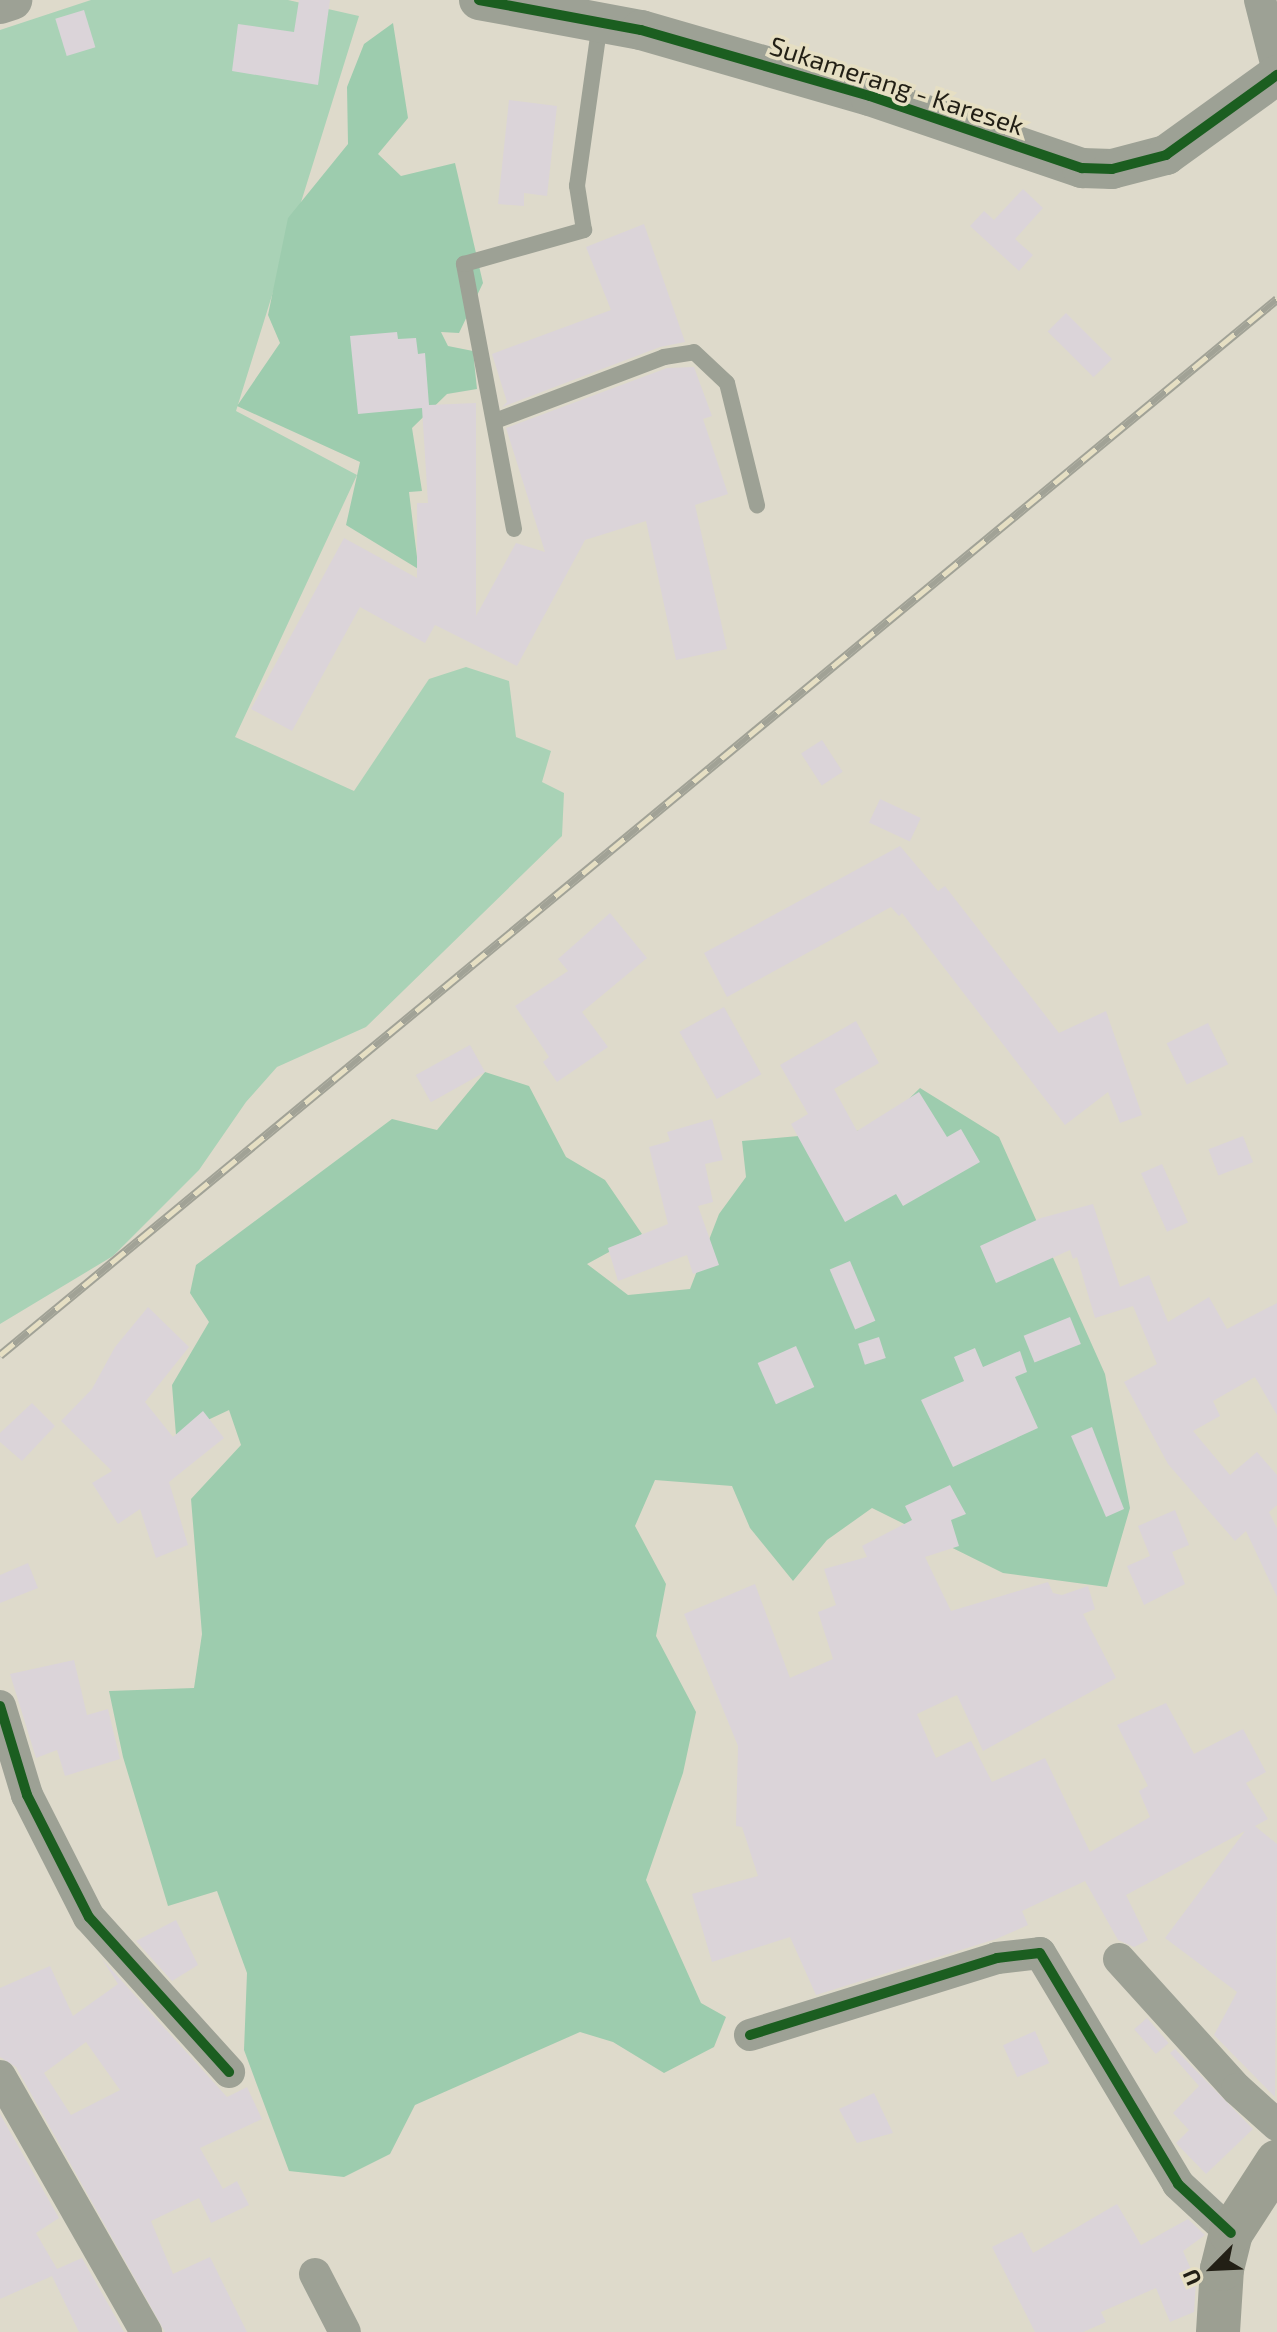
<!DOCTYPE html>
<html>
<head>
<meta charset="utf-8">
<style>
  body { margin:0 }
  #map { position:relative; width:1277px; height:2332px; overflow:hidden; background:#dedacb; font-family:"Exo 2",sans-serif }
  div>[style] { position:absolute }
  .green>* { inset:0; background:#a9d2b6 }
  .forest>* { inset:0; background:#9dccae }
  .building>* { inset:0; background:#dbd4d9; transform-origin:0 0 }
  .service>* { height:16px; margin:-8px; padding:0 8px; transform-origin:8px; border-radius:8px; background:#9da195 }
  .minor>* { height:32px; margin:-16px; padding:0 16px; transform-origin:16px; border-radius:16px; background:#9da195 }
  .tertiary>* { height:40px; margin:-20px; padding:0 20px; transform-origin:20px; border-radius:20px; background:#9da195 }
  .secondary>* { height:44px; margin:-22px; padding:0 22px; transform-origin:22px; border-radius:22px; background:#9c9f92 }
  .rail>* { height:9px; margin-top:-4.5px; transform-origin:0; background:repeating-linear-gradient(90deg,#e6dfc3 0 18px,#a1a296 0 36px); box-sizing:border-box; border-block:2px solid #a1a296 }
  .cycleway>* { height:10px; margin:-5px; padding:0 5px; transform-origin:5px; border-radius:5px; background:#1b5e20 }
  span { translate:-50% -50%; white-space:nowrap; text-align:center; line-height:1.15; -webkit-text-stroke:7px #e6dfc3; paint-order:stroke }
  .street-label { font-size:26px; color:#221f15 }
  .north { position:absolute; left:1173px; top:2228px; width:80px; height:80px; -webkit-text-stroke:6px #e6dfc3; paint-order:stroke; rotate:246deg; font-size:22px; font-weight:700; line-height:32px; text-align:center; color:#221f15 }
  .north::after { content:''; display:block; margin:auto; width:28px; height:36px; background:#221f15; clip-path:polygon(50% 0,100% 100%,50% 72%,0 100%) }
</style>
</head>
<body>
<div id="map">
  <div class="green">
    <div style="clip-path:polygon(91px 0,288px 0,359px 16px,236px 411px,357px 475px,235px 737px,354px 791px,429px 679px,466px 667px,509px 681px,516px 737px,551px 751px,542px 782px,564px 793px,562px 836px,366px 1027px,277px 1067px,246px 1102px,199px 1170px,113px 1256px,0 1324px,0 30px)"></div>
  </div>
  <div class="forest">
    <div style="clip-path:polygon(393px 23px,408px 118px,378px 154px,401px 176px,455px 163px,483px 283px,459px 333px,441px 332px,448px 346px,473px 351px,477px 389px,447px 394px,412px 428px,422px 491px,409px 492px,417px 557px,457px 573px,461px 595px,346px 525px,360px 462px,237px 406px,280px 343px,268px 315px,288px 218px,348px 144px,347px 87px,364px 44px)"></div>
    <div style="clip-path:polygon(485px 1072px,529px 1086px,566px 1157px,605px 1180px,642px 1234px,587px 1264px,628px 1295px,690px 1289px,719px 1214px,746px 1177px,742px 1141px,878px 1129px,920px 1088px,999px 1137px,1105px 1374px,1130px 1508px,1107px 1587px,1003px 1573px,872px 1508px,827px 1540px,793px 1581px,750px 1528px,732px 1486px,655px 1480px,635px 1526px,666px 1584px,656px 1636px,696px 1712px,683px 1773px,646px 1880px,701px 2003px,726px 2017px,714px 2047px,664px 2073px,613px 2042px,580px 2032px,415px 2105px,390px 2154px,344px 2177px,289px 2171px,244px 2050px,247px 1973px,217px 1891px,168px 1906px,123px 1757px,109px 1691px,194px 1688px,202px 1634px,191px 1499px,241px 1445px,229px 1410px,176px 1435px,172px 1385px,209px 1322px,190px 1293px,196px 1265px,392px 1119px,437px 1130px)"></div>
  </div>
  <div class="building">
    <div style="clip-path:polygon(299px 0,330px 0,318px 85px,232px 71px,238px 24px,294px 32px)"></div>
    <div style="left:84px;top:10px;width:39px;height:30px;rotate:73deg"></div>
    <div style="clip-path:polygon(509px 100px,557px 106px,547px 196px,524px 193px,524px 206px,498px 204px)"></div>
    <div style="clip-path:polygon(1023px 189px,1043px 208px,1015px 239px,1033px 255px,1019px 271px,970px 226px,984px 211px,994px 220px)"></div>
    <div style="clip-path:polygon(644px 224px,685px 342px,660px 347px,502px 407px,507px 402px,492px 354px,611px 310px,586px 247px)"></div>
    <div style="left:1066px;top:313px;width:65px;height:26px;rotate:45deg"></div>
    <div style="clip-path:polygon(397px 332px,398px 339px,416px 338px,418px 354px,425px 353px,429px 405px,476px 403px,476px 616px,516px 543px,545px 552px,506px 428px,667px 368px,694px 367px,712px 416px,703px 419px,728px 494px,695px 505px,727px 649px,676px 660px,646px 521px,585px 540px,517px 666px,435px 625px,425px 643px,360px 607px,292px 731px,251px 709px,344px 538px,417px 578px,417px 503px,428px 503px,422px 408px,358px 414px,350px 336px)"></div>
    <div style="left:822px;top:740px;width:38px;height:25px;rotate:57deg"></div>
    <div style="left:880px;top:799px;width:45px;height:26px;rotate:25deg"></div>
    <div style="clip-path:polygon(900px 846px,938px 891px,945px 886px,1059px 1033px,1106px 1011px,1142px 1115px,1120px 1123px,1108px 1092px,1065px 1125px,902px 913px,899px 916px,891px 907px,727px 997px,704px 953px)"></div>
    <div style="clip-path:polygon(610px 913px,647px 958px,582px 1012px,608px 1047px,557px 1082px,543px 1062px,549px 1057px,515px 1006px,568px 971px,558px 959px)"></div>
    <div style="left:724px;top:1007px;width:77px;height:51px;rotate:61deg"></div>
    <div style="clip-path:polygon(856px 1021px,879px 1063px,834px 1089px,857px 1131px,919px 1092px,947px 1137px,961px 1129px,980px 1162px,903px 1206px,896px 1194px,845px 1222px,791px 1124px,808px 1114px,780px 1065px)"></div>
    <div style="left:1208px;top:1023px;width:46px;height:46px;rotate:64deg"></div>
    <div style="left:470px;top:1045px;width:31px;height:62px;rotate:61deg"></div>
    <div style="clip-path:polygon(712px 1119px,723px 1160px,705px 1164px,713px 1202px,698px 1206px,719px 1265px,693px 1274px,687px 1255px,618px 1281px,608px 1248px,668px 1224px,649px 1147px,670px 1141px,667px 1132px)"></div>
    <div style="left:1243px;top:1136px;width:28px;height:37px;rotate:69deg"></div>
    <div style="left:1162px;top:1164px;width:64px;height:23px;rotate:66deg"></div>
    <div style="clip-path:polygon(1093px 1204px,1120px 1287px,1149px 1275px,1168px 1322px,1209px 1297px,1227px 1329px,1277px 1303px,1277px 1415px,1255px 1377px,1213px 1401px,1220px 1416px,1193px 1431px,1230px 1475px,1257px 1452px,1277px 1475px,1277px 1505px,1269px 1512px,1277px 1528px,1277px 1597px,1246px 1531px,1235px 1541px,1168px 1464px,1124px 1382px,1157px 1364px,1133px 1306px,1095px 1318px,1077px 1257px,1073px 1259px,1070px 1250px,996px 1283px,980px 1246px,1041px 1218px)"></div>
    <div style="left:850px;top:1261px;width:65px;height:22px;rotate:67deg"></div>
    <div style="clip-path:polygon(148px 1307px,189px 1347px,145px 1402px,173px 1437px,203px 1411px,224px 1438px,169px 1482px,188px 1545px,156px 1558px,140px 1509px,118px 1524px,92px 1483px,112px 1471px,61px 1421px,92px 1389px,115px 1347px)"></div>
    <div style="left:1070px;top:1317px;width:29px;height:50px;rotate:68deg"></div>
    <div style="left:879px;top:1337px;width:22px;height:22px;rotate:72deg"></div>
    <div style="left:796px;top:1346px;width:45px;height:42px;rotate:66deg"></div>
    <div style="clip-path:polygon(975px 1348px,983px 1367px,1020px 1351px,1027px 1372px,1015px 1377px,1038px 1428px,953px 1467px,921px 1400px,964px 1381px,954px 1357px)"></div>
    <div style="clip-path:polygon(32px 1403px,55px 1426px,22px 1461px,0 1442px,0 1433px)"></div>
    <div style="clip-path:polygon(1092px 1427px,1124px 1509px,1106px 1517px,1071px 1436px)"></div>
    <div style="clip-path:polygon(950px 1485px,966px 1514px,951px 1520px,959px 1546px,925px 1557px,951px 1611px,1048px 1582px,1053px 1593px,1062px 1595px,1088px 1586px,1095px 1609px,1083px 1614px,1116px 1678px,983px 1751px,957px 1695px,917px 1714px,936px 1758px,971px 1741px,992px 1782px,1045px 1758px,1090px 1852px,1150px 1817px,1139px 1791px,1148px 1786px,1117px 1725px,1166px 1703px,1194px 1754px,1243px 1729px,1266px 1772px,1246px 1783px,1268px 1819px,1255px 1826px,1277px 1844px,1275px 2097px,1214px 2035px,1237px 1992px,1165px 1938px,1245px 1831px,1126px 1895px,1148px 1940px,1134px 1947px,1118px 1940px,1085px 1881px,1022px 1911px,1028px 1925px,996px 1939px,816px 1995px,790px 1937px,712px 1962px,692px 1894px,758px 1876px,742px 1827px,736px 1826px,738px 1746px,684px 1614px,755px 1584px,790px 1678px,833px 1659px,818px 1612px,836px 1605px,824px 1569px,867px 1557px,862px 1546px,912px 1520px,905px 1506px)"></div>
    <div style="clip-path:polygon(1175px 1510px,1189px 1545px,1172px 1552px,1185px 1584px,1144px 1605px,1127px 1566px,1150px 1556px,1138px 1526px)"></div>
    <div style="clip-path:polygon(28px 1563px,38px 1588px,0 1603px,0 1575px)"></div>
    <div style="clip-path:polygon(74px 1660px,87px 1715px,108px 1709px,120px 1759px,65px 1776px,57px 1750px,36px 1758px,10px 1674px)"></div>
    <div style="clip-path:polygon(176px 1920px,198px 1965px,172px 1981px,136px 1941px)"></div>
    <div style="clip-path:polygon(evenodd,102px 1959px,227px 2097px,247px 2087px,262px 2119px,200px 2148px,223px 2189px,237px 2181px,249px 2205px,211px 2223px,199px 2198px,151px 2221px,173px 2274px,210px 2257px,247px 2332px,165px 2332px,16px 2067px,0 2057px,0 1988px,50px 1966px,73px 2016px,118px 1984px,102px 1959px,86px 2042px,120px 2090px,71px 2115px,44px 2073px,86px 2042px)"></div>
    <div style="left:1147px;top:2018px;width:33px;height:17px;rotate:49deg"></div>
    <div style="left:1035px;top:2031px;width:35px;height:35px;rotate:66deg"></div>
    <div style="clip-path:polygon(1175px 2049px,1253px 2129px,1206px 2174px,1176px 2143px,1189px 2130px,1173px 2113px,1199px 2086px,1170px 2053px)"></div>
    <div style="clip-path:polygon(874px 2093px,893px 2133px,857px 2143px,839px 2109px)"></div>
    <div style="clip-path:polygon(0 2114px,59px 2218px,36px 2233px,57px 2269px,82px 2258px,124px 2332px,79px 2332px,52px 2276px,0 2299px)"></div>
    <div style="clip-path:polygon(1117px 2204px,1141px 2245px,1188px 2219px,1205px 2235px,1183px 2251px,1196px 2281px,1194px 2312px,1170px 2322px,1156px 2288px,1101px 2312px,1106px 2322px,1083px 2332px,1035px 2332px,992px 2247px,1022px 2232px,1033px 2253px)"></div>
  </div>
  <div class="service">
    <div style="left:495px;top:421px;width:181px;rotate:-20.7deg"></div>
    <div style="left:664px;top:357px;width:30px;rotate:-9deg"></div>
    <div style="left:694px;top:352px;width:45px;rotate:43.2deg"></div>
    <div style="left:727px;top:383px;width:126px;rotate:76.2deg"></div>
    <div style="left:514px;top:529px;width:270px;rotate:-100.7deg"></div>
    <div style="left:464px;top:264px;width:125px;rotate:-15.8deg"></div>
    <div style="left:584px;top:230px;width:45px;rotate:-99deg"></div>
    <div style="left:577px;top:186px;width:165px;rotate:-82deg"></div>
  </div>
  <div class="minor">
    <div style="left:1260px;top:0;width:69px;rotate:75.8deg"></div>
    <div style="left:0;top:1706px;width:93px;rotate:73.1deg"></div>
    <div style="left:27px;top:1795px;width:137px;rotate:63.1deg"></div>
    <div style="left:89px;top:1917px;width:209px;rotate:47.9deg"></div>
    <div style="left:1119px;top:1959px;width:176px;rotate:47.8deg"></div>
    <div style="left:1237px;top:2089px;width:54px;rotate:42deg"></div>
    <div style="left:750px;top:2035px;width:259px;rotate:-17.3deg"></div>
    <div style="left:997px;top:1958px;width:43px;rotate:-6.6deg"></div>
    <div style="left:1040px;top:1953px;width:269px;rotate:59.1deg"></div>
    <div style="left:1178px;top:2184px;width:72px;rotate:42.8deg"></div>
    <div style="left:0;top:2076px;width:295px;rotate:60.3deg"></div>
    <div style="left:315px;top:2274px;width:65px;rotate:62.7deg"></div>
  </div>
  <div class="tertiary">
    <div style="left:479px;top:0;width:165px;rotate:10.5deg"></div>
    <div style="left:641px;top:30px;width:238px;rotate:16.1deg"></div>
    <div style="left:870px;top:96px;width:224px;rotate:18.8deg"></div>
    <div style="left:1082px;top:168px;width:30px;rotate:2deg"></div>
    <div style="left:1112px;top:169px;width:56px;rotate:-14.5deg"></div>
    <div style="left:1166px;top:155px;width:137px;rotate:-35.8deg"></div>
    <div style="left:0;top:4px;width:13px;rotate:-18deg"></div>
  </div>
  <div class="secondary">
    <div style="left:1218px;top:2332px;width:63px;rotate:-86.4deg"></div>
    <div style="left:1222px;top:2269px;width:37px;rotate:-76deg"></div>
    <div style="left:1231px;top:2233px;width:85px;rotate:-57.1deg"></div>
  </div>
  <div class="rail">
    <div style="left:0;top:1355px;width:1657px;rotate:-39.59deg"></div>
  </div>
  <div class="cycleway">
    <div style="left:479px;top:0;width:165px;rotate:10.5deg"></div>
    <div style="left:641px;top:30px;width:238px;rotate:16.1deg"></div>
    <div style="left:870px;top:96px;width:224px;rotate:18.8deg"></div>
    <div style="left:1082px;top:168px;width:30px;rotate:2deg"></div>
    <div style="left:1112px;top:169px;width:56px;rotate:-14.5deg"></div>
    <div style="left:1166px;top:155px;width:137px;rotate:-35.8deg"></div>
    <div style="left:0;top:1706px;width:93px;rotate:73.1deg"></div>
    <div style="left:27px;top:1795px;width:137px;rotate:63.1deg"></div>
    <div style="left:89px;top:1917px;width:209px;rotate:47.9deg"></div>
    <div style="left:750px;top:2035px;width:259px;rotate:-17.3deg"></div>
    <div style="left:997px;top:1958px;width:43px;rotate:-6.6deg"></div>
    <div style="left:1040px;top:1953px;width:269px;rotate:59.1deg"></div>
    <div style="left:1178px;top:2184px;width:72px;rotate:42.8deg"></div>
  </div>
  <div class="street-label">
    <span style="left:897px;top:85px;rotate:18deg">Sukamerang - Karesek</span>
  </div>
  <div class="north">U</div>
</div>
</body>
</html>
